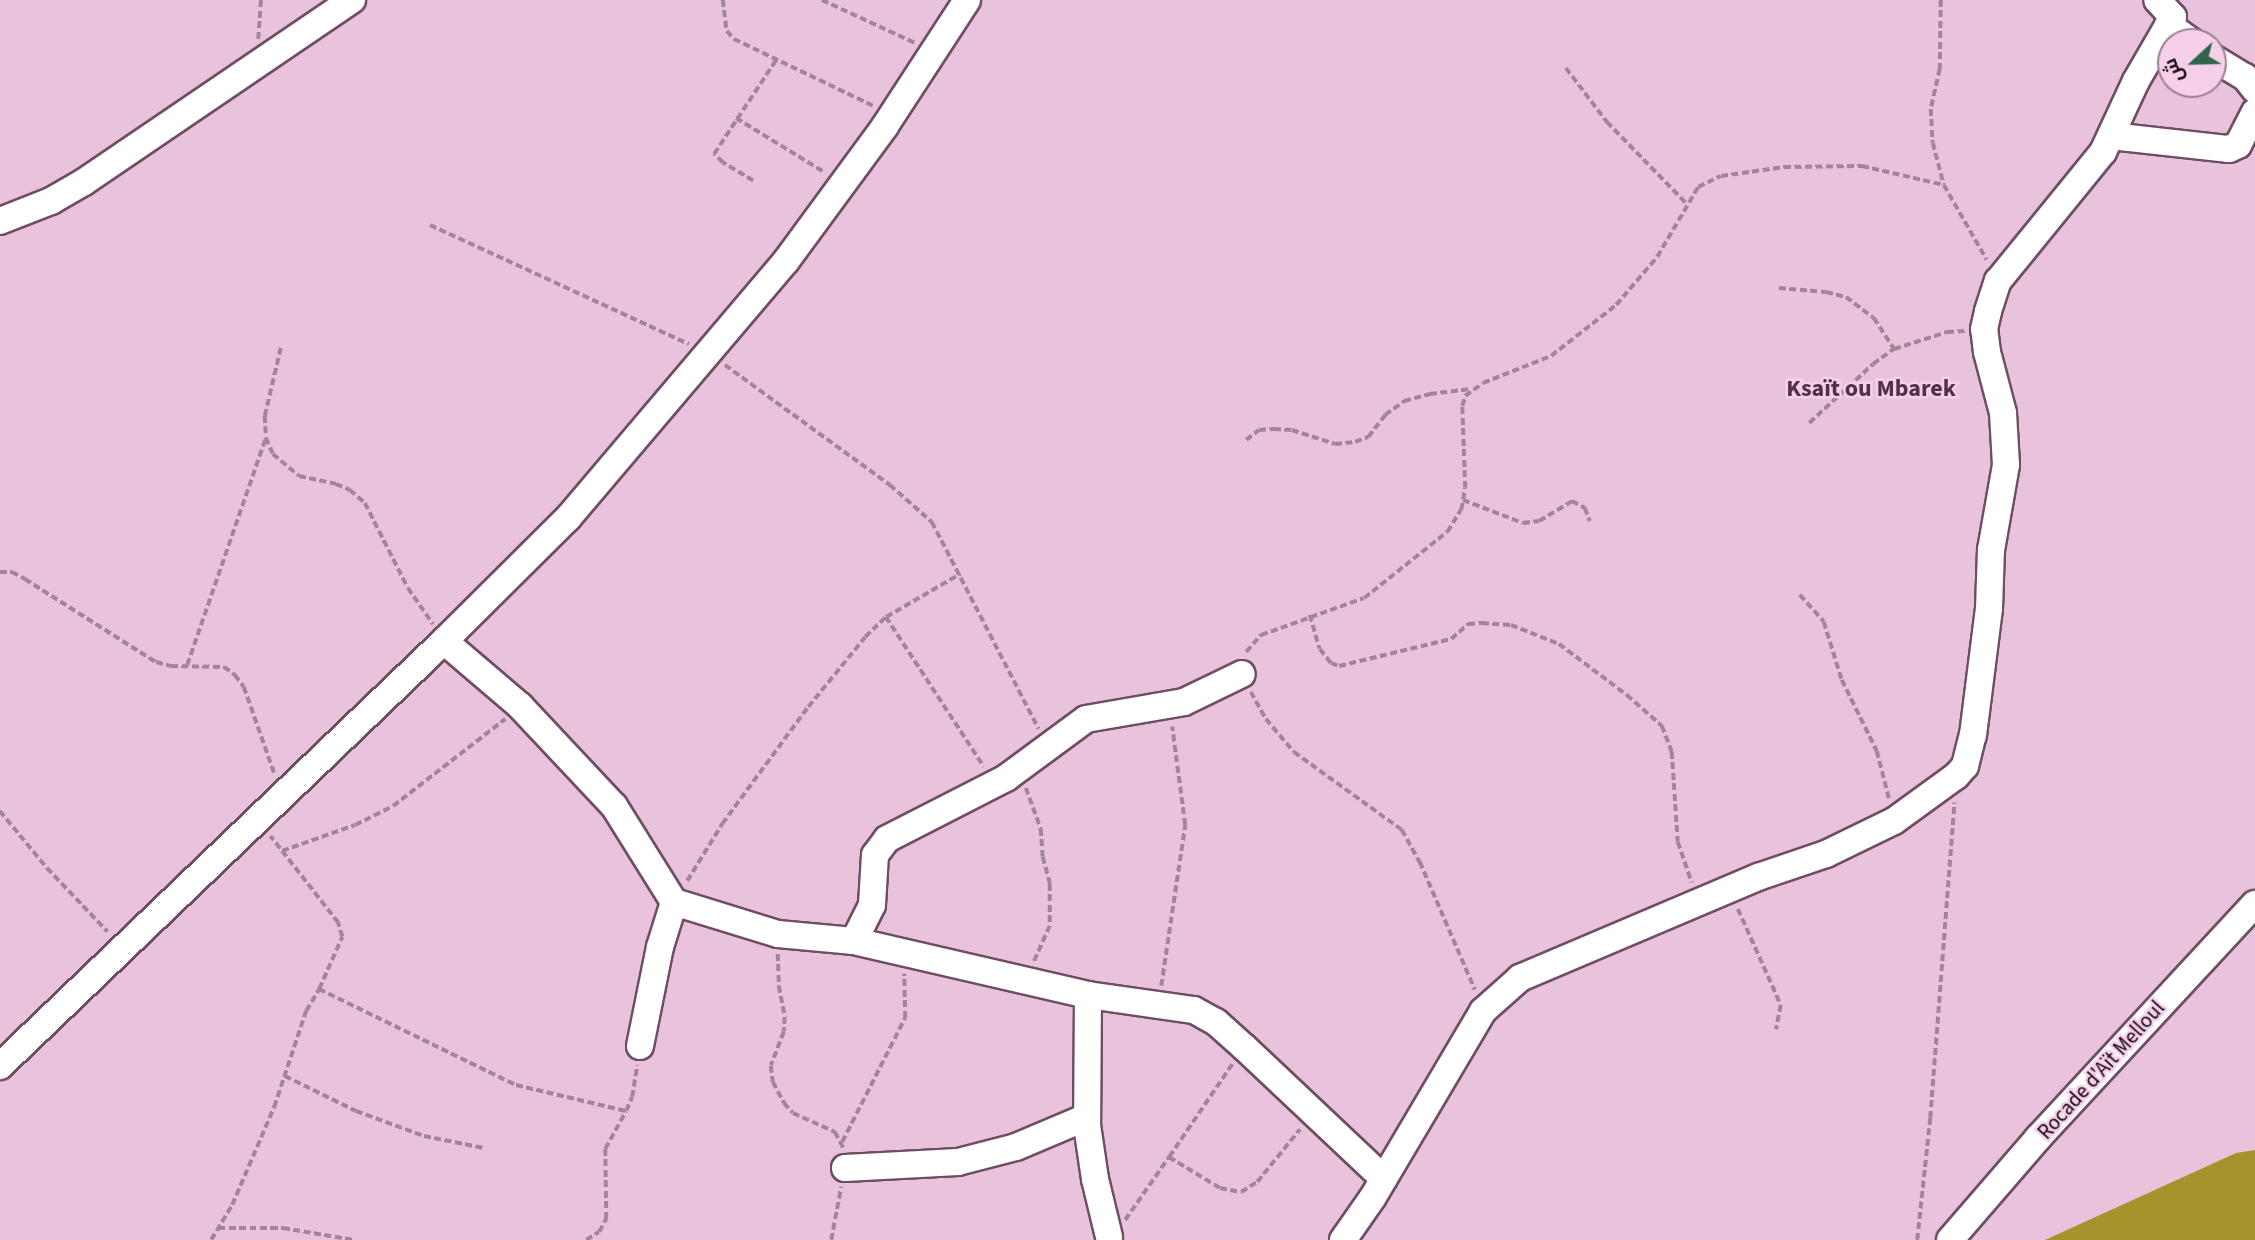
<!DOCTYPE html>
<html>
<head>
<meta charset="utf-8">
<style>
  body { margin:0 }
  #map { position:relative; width:2255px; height:1240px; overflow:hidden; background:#e9c3db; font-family:"Source Sans 3",Cairo,sans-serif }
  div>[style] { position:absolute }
  .forest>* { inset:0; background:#a5942b }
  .path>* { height:3.5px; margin-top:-1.75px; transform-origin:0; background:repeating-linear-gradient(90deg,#a38598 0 7px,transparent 0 10.5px) }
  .roads { filter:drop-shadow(2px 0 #6f4e64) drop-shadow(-2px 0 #6f4e64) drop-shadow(0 2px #6f4e64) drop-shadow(0 -2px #6f4e64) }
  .minor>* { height:26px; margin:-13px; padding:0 13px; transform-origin:13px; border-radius:13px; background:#fff }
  span { translate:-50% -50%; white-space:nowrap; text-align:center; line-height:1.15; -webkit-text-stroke:5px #f6d0e8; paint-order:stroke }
  .street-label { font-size:21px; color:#140810 }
  .quarter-label { font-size:24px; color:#503246; font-weight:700 }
  .north { position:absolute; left:2157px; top:28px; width:70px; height:70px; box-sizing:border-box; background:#f6d0e8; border:2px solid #9c8092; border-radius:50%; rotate:248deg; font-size:19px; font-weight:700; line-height:28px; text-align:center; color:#140810 }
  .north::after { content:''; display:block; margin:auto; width:24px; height:32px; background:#30654b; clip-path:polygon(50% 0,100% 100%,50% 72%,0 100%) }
</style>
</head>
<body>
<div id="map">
  <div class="forest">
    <div style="clip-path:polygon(2255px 1150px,2255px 1240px,2045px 1240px,2236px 1153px)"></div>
  </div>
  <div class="path">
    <div style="left:723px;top:0;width:31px;rotate:83deg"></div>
    <div style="left:727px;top:31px;width:11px;rotate:49deg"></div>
    <div style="left:734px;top:39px;width:155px;rotate:25.6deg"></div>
    <div style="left:822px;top:0;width:102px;rotate:24.8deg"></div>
    <div style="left:1941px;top:0;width:69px;rotate:90.8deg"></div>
    <div style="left:1940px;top:69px;width:41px;rotate:102.7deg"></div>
    <div style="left:1931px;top:109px;width:34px;rotate:87deg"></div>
    <div style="left:1933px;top:143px;width:43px;rotate:75.3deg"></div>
    <div style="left:1944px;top:185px;width:86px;rotate:60.2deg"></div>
    <div style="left:258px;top:39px;width:39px;rotate:-86deg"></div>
    <div style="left:1566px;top:68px;width:68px;rotate:52.8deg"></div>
    <div style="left:1607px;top:122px;width:115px;rotate:45.7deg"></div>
    <div style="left:736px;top:118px;width:103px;rotate:31.5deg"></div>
    <div style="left:753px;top:181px;width:35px;rotate:-149deg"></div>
    <div style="left:723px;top:163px;width:13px;rotate:-135deg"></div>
    <div style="left:714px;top:154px;width:113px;rotate:-56.6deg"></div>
    <div style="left:430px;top:225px;width:285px;rotate:24.7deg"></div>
    <div style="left:1779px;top:288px;width:47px;rotate:4.9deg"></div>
    <div style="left:1826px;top:292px;width:21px;rotate:14deg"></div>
    <div style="left:1846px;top:297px;width:35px;rotate:37deg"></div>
    <div style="left:1874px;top:318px;width:37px;rotate:57deg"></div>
    <div style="left:281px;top:348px;width:70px;rotate:103.2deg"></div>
    <div style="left:265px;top:416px;width:22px;rotate:87deg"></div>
    <div style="left:266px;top:438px;width:17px;rotate:66deg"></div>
    <div style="left:273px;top:454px;width:34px;rotate:40deg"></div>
    <div style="left:299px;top:476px;width:38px;rotate:12deg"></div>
    <div style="left:336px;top:484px;width:15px;rotate:23deg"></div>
    <div style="left:350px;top:490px;width:20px;rotate:41deg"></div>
    <div style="left:365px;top:503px;width:95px;rotate:63.2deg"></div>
    <div style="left:408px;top:588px;width:44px;rotate:55.2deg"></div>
    <div style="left:725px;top:365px;width:204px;rotate:36deg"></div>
    <div style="left:890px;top:485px;width:56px;rotate:41.4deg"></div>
    <div style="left:932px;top:522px;width:233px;rotate:62.7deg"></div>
    <div style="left:1809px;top:423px;width:87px;rotate:-42.7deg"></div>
    <div style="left:1873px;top:364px;width:26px;rotate:-36deg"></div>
    <div style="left:1894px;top:349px;width:56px;rotate:-17.8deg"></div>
    <div style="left:1947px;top:332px;width:18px;rotate:-3deg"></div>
    <div style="left:1246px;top:440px;width:16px;rotate:-38deg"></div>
    <div style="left:1259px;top:430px;width:15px;rotate:-4deg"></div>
    <div style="left:1274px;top:429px;width:18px;rotate:3deg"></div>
    <div style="left:1292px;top:430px;width:45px;rotate:18deg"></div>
    <div style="left:1335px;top:444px;width:20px;rotate:-6deg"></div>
    <div style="left:1355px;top:442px;width:14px;rotate:-21deg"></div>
    <div style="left:1368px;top:437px;width:28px;rotate:-52deg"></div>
    <div style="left:1385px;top:415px;width:24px;rotate:-36deg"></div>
    <div style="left:1404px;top:401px;width:27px;rotate:-15deg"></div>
    <div style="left:1430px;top:394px;width:41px;rotate:-7deg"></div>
    <div style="left:1463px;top:500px;width:64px;rotate:21deg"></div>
    <div style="left:1523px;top:523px;width:16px;rotate:-7deg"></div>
    <div style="left:1539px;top:521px;width:39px;rotate:-31deg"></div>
    <div style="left:1572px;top:501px;width:15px;rotate:28deg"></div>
    <div style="left:1585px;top:508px;width:14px;rotate:69deg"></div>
    <div style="left:0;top:572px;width:12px"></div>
    <div style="left:12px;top:572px;width:15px;rotate:28deg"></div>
    <div style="left:25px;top:579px;width:155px;rotate:32.4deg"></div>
    <div style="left:156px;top:662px;width:16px;rotate:15deg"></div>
    <div style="left:171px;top:666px;width:53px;rotate:1.1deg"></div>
    <div style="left:224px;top:667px;width:14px;rotate:36deg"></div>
    <div style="left:235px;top:675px;width:15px;rotate:53deg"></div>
    <div style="left:244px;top:687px;width:93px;rotate:70.6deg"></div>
    <div style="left:1800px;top:595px;width:36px;rotate:48deg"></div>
    <div style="left:1824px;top:622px;width:61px;rotate:72.8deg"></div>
    <div style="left:1842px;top:680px;width:79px;rotate:63.8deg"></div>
    <div style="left:1877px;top:751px;width:49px;rotate:75.7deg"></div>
    <div style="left:1310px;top:615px;width:35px;rotate:74deg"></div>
    <div style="left:1320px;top:649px;width:18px;rotate:52deg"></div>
    <div style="left:1331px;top:663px;width:9px;rotate:21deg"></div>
    <div style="left:1339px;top:666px;width:115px;rotate:-13.6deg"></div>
    <div style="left:1451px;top:639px;width:23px;rotate:-41deg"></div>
    <div style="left:1468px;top:624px;width:14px;rotate:-4deg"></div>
    <div style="left:1482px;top:623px;width:29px;rotate:4deg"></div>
    <div style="left:1511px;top:625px;width:52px;rotate:21.6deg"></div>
    <div style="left:1559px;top:644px;width:85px;rotate:36.9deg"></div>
    <div style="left:1627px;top:695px;width:47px;rotate:41.5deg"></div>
    <div style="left:1662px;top:726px;width:28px;rotate:69deg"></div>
    <div style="left:1672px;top:752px;width:90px;rotate:86.2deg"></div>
    <div style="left:1678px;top:842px;width:43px;rotate:71.1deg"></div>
    <div style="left:886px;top:617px;width:179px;rotate:56.8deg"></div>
    <div style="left:1246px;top:652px;width:23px;rotate:-49deg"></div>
    <div style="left:1261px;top:635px;width:109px;rotate:-19.8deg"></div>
    <div style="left:1364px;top:598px;width:106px;rotate:-38.5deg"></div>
    <div style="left:1447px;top:532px;width:26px;rotate:-58deg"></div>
    <div style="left:1461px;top:510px;width:22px;rotate:-80deg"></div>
    <div style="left:1465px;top:488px;width:82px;rotate:-92.1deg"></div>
    <div style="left:1462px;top:406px;width:10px;rotate:-73deg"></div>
    <div style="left:1465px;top:396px;width:22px;rotate:-36deg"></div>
    <div style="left:1483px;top:383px;width:73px;rotate:-21.7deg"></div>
    <div style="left:1551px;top:356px;width:83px;rotate:-38.1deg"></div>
    <div style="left:1616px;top:305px;width:63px;rotate:-49.5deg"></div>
    <div style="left:1657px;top:257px;width:81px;rotate:-59.6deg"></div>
    <div style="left:1698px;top:187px;width:25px;rotate:-26deg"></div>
    <div style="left:1721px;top:176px;width:64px;rotate:-8.1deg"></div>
    <div style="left:1784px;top:167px;width:78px;rotate:-0.7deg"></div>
    <div style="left:1862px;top:166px;width:84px;rotate:13deg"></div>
    <div style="left:187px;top:665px;width:238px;rotate:-70.9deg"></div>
    <div style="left:1251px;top:692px;width:31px;rotate:61deg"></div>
    <div style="left:1266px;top:719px;width:43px;rotate:49.7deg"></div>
    <div style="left:1294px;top:752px;width:133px;rotate:35.8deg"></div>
    <div style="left:1402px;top:830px;width:37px;rotate:61deg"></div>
    <div style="left:1420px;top:862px;width:139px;rotate:66.7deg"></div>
    <div style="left:1026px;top:788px;width:44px;rotate:69.9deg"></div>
    <div style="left:1041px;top:829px;width:28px;rotate:86deg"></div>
    <div style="left:1043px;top:857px;width:28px;rotate:75deg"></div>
    <div style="left:1050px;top:884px;width:42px;rotate:90deg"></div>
    <div style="left:1050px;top:926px;width:39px;rotate:114deg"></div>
    <div style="left:0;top:811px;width:74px;rotate:50.5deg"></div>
    <div style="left:47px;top:868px;width:88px;rotate:46.4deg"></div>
    <div style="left:282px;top:851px;width:77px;rotate:-19.6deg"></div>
    <div style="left:355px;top:825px;width:42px;rotate:-26.6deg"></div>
    <div style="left:393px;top:806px;width:142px;rotate:-37.8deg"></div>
    <div style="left:687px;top:881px;width:67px;rotate:-58.4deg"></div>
    <div style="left:722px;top:824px;width:145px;rotate:-53.7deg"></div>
    <div style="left:808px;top:707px;width:90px;rotate:-50.8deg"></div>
    <div style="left:865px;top:637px;width:29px;rotate:-44deg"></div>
    <div style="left:886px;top:617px;width:86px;rotate:-30.2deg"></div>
    <div style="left:1738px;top:909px;width:105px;rotate:65.9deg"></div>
    <div style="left:1781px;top:1005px;width:25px;rotate:101deg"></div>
    <div style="left:778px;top:954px;width:32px;rotate:88deg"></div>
    <div style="left:779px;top:986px;width:32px;rotate:79deg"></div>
    <div style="left:785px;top:1017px;width:15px;rotate:94deg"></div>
    <div style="left:784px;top:1032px;width:36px;rotate:111deg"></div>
    <div style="left:771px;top:1066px;width:16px;rotate:83deg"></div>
    <div style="left:773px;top:1082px;width:24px;rotate:62deg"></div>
    <div style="left:784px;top:1103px;width:13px;rotate:48deg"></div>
    <div style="left:793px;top:1113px;width:46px;rotate:24.3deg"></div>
    <div style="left:835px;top:1132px;width:19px;rotate:62deg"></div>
    <div style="left:1161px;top:986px;width:163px;rotate:-81.5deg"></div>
    <div style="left:1185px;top:825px;width:99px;rotate:-97.6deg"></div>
    <div style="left:319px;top:989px;width:219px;rotate:26deg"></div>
    <div style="left:516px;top:1085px;width:113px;rotate:13.3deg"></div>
    <div style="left:626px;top:1111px;width:15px;rotate:-67deg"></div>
    <div style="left:632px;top:1097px;width:32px;rotate:-81deg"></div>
    <div style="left:285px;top:1076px;width:79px;rotate:26.2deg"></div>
    <div style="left:356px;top:1111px;width:72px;rotate:20.2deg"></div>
    <div style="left:424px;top:1136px;width:61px;rotate:11.3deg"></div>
    <div style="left:842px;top:1142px;width:139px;rotate:-63.1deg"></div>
    <div style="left:905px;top:1018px;width:44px;rotate:-91.3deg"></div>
    <div style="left:1169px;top:1157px;width:114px;rotate:-55.8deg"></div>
    <div style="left:1125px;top:1220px;width:77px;rotate:-55.1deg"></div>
    <div style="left:1169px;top:1157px;width:60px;rotate:31.3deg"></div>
    <div style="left:1220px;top:1188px;width:21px;rotate:11deg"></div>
    <div style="left:1241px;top:1192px;width:19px;rotate:-32deg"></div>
    <div style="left:1257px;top:1182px;width:68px;rotate:-50.9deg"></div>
    <div style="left:218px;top:1228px;width:65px"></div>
    <div style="left:283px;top:1228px;width:72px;rotate:9.6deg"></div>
    <div style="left:211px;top:1240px;width:41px;rotate:-59deg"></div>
    <div style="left:232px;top:1205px;width:107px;rotate:-66.8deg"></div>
    <div style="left:274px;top:1107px;width:101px;rotate:-71.6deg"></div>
    <div style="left:306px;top:1011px;width:26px;rotate:-59deg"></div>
    <div style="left:319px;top:989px;width:57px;rotate:-66.1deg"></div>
    <div style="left:342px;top:937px;width:15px;rotate:-106deg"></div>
    <div style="left:338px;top:923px;width:110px;rotate:-128deg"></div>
    <div style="left:586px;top:1240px;width:15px;rotate:-32deg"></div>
    <div style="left:599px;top:1232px;width:15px;rotate:-62deg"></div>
    <div style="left:606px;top:1219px;width:70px;rotate:-90.8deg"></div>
    <div style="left:605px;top:1149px;width:43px;rotate:-61.1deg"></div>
    <div style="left:831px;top:1240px;width:54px;rotate:-79.3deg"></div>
    <div style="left:1917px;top:1240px;width:123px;rotate:-83.9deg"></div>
    <div style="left:1930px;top:1118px;width:316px;rotate:-85.6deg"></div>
  </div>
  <div class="roads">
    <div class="minor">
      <div style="left:2168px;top:25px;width:29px;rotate:35deg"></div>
      <div style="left:2213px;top:58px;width:37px;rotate:31deg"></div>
      <div style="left:2245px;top:77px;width:16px;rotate:52deg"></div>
      <div style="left:2111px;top:136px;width:119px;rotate:6.3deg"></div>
      <div style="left:2229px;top:149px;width:10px;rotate:-24deg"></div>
      <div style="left:2238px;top:145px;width:37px;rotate:-63deg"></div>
      <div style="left:0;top:221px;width:55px;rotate:-21.4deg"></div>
      <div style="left:51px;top:201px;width:38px;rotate:-30deg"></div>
      <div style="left:84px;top:182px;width:324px;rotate:-34.2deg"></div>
      <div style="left:444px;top:641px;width:100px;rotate:40.5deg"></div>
      <div style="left:520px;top:706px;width:137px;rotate:46.8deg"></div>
      <div style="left:614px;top:806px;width:113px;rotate:58deg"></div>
      <div style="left:674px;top:902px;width:109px;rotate:17.1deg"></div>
      <div style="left:778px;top:934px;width:76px;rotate:5.3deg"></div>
      <div style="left:854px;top:941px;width:240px;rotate:13deg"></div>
      <div style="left:1088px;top:995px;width:107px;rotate:8.1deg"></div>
      <div style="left:1194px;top:1010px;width:25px;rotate:29deg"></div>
      <div style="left:1216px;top:1022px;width:38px;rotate:42deg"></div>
      <div style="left:1244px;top:1047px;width:192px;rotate:43.3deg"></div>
      <div style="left:854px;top:941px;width:40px;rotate:-63.4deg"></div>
      <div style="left:872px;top:905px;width:50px;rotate:-86.6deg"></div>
      <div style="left:875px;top:855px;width:20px;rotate:-53deg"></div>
      <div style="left:887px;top:839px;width:134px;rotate:-27.1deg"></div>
      <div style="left:1006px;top:778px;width:99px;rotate:-36.4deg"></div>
      <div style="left:1086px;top:719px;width:99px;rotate:-9.8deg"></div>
      <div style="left:1184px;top:702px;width:64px;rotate:-25.8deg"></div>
      <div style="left:1088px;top:995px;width:130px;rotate:90.4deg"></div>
      <div style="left:1087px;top:1125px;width:55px;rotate:81.6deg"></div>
      <div style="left:1095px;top:1179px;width:60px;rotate:76.4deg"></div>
      <div style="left:640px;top:1046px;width:101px;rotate:-78.6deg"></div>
      <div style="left:660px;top:947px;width:47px;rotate:-72.7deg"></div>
      <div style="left:0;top:1066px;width:615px;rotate:-43.75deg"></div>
      <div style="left:444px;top:641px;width:175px;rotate:-44.8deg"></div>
      <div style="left:568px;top:518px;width:337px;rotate:-49.7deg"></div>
      <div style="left:786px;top:261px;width:167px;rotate:-53.7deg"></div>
      <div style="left:885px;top:126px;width:150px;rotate:-56.9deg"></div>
      <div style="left:845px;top:1168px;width:113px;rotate:-3deg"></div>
      <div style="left:958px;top:1162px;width:60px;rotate:-14.5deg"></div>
      <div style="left:1016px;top:1147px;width:77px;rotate:-22.9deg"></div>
      <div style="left:1343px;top:1240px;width:52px;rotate:-55.1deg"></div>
      <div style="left:1373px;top:1197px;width:216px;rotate:-59.4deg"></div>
      <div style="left:1483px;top:1011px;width:50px;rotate:-41.7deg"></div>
      <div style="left:1520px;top:978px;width:259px;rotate:-23deg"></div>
      <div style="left:1758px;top:877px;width:72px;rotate:-18.7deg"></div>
      <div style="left:1826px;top:854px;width:76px;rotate:-25.9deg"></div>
      <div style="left:1894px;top:821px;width:77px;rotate:-36deg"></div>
      <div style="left:1956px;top:776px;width:13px;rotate:-48deg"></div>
      <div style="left:1965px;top:766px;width:32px;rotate:-76deg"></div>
      <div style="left:1973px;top:735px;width:127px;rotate:-82.8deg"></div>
      <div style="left:1989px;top:609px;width:59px;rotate:-88.1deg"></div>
      <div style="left:1991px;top:550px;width:86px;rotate:-80deg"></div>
      <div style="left:2006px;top:465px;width:52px;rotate:-93.3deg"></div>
      <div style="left:2003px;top:413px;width:63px;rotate:-104.7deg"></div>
      <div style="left:1987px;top:352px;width:23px;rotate:-97deg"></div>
      <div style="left:1984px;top:329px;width:18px;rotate:-77deg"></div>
      <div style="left:1988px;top:311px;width:32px;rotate:-72deg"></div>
      <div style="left:1998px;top:281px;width:166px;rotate:-50.9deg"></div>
      <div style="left:2103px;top:152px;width:78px;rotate:-65.1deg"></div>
      <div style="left:2136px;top:81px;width:74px;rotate:-60deg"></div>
      <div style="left:2173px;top:17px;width:23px;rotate:-133deg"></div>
      <div style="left:1950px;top:1240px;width:135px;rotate:-49.2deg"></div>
      <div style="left:2038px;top:1138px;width:319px;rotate:-47.2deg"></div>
    </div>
  </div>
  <div class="street-label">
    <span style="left:2101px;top:1070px;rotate:-48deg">Rocade d'Aït Melloul</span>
  </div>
  <div class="quarter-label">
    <span style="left:1871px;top:389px">Ksaït ou Mbarek</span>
  </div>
  <div class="north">ش</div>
</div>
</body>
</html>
